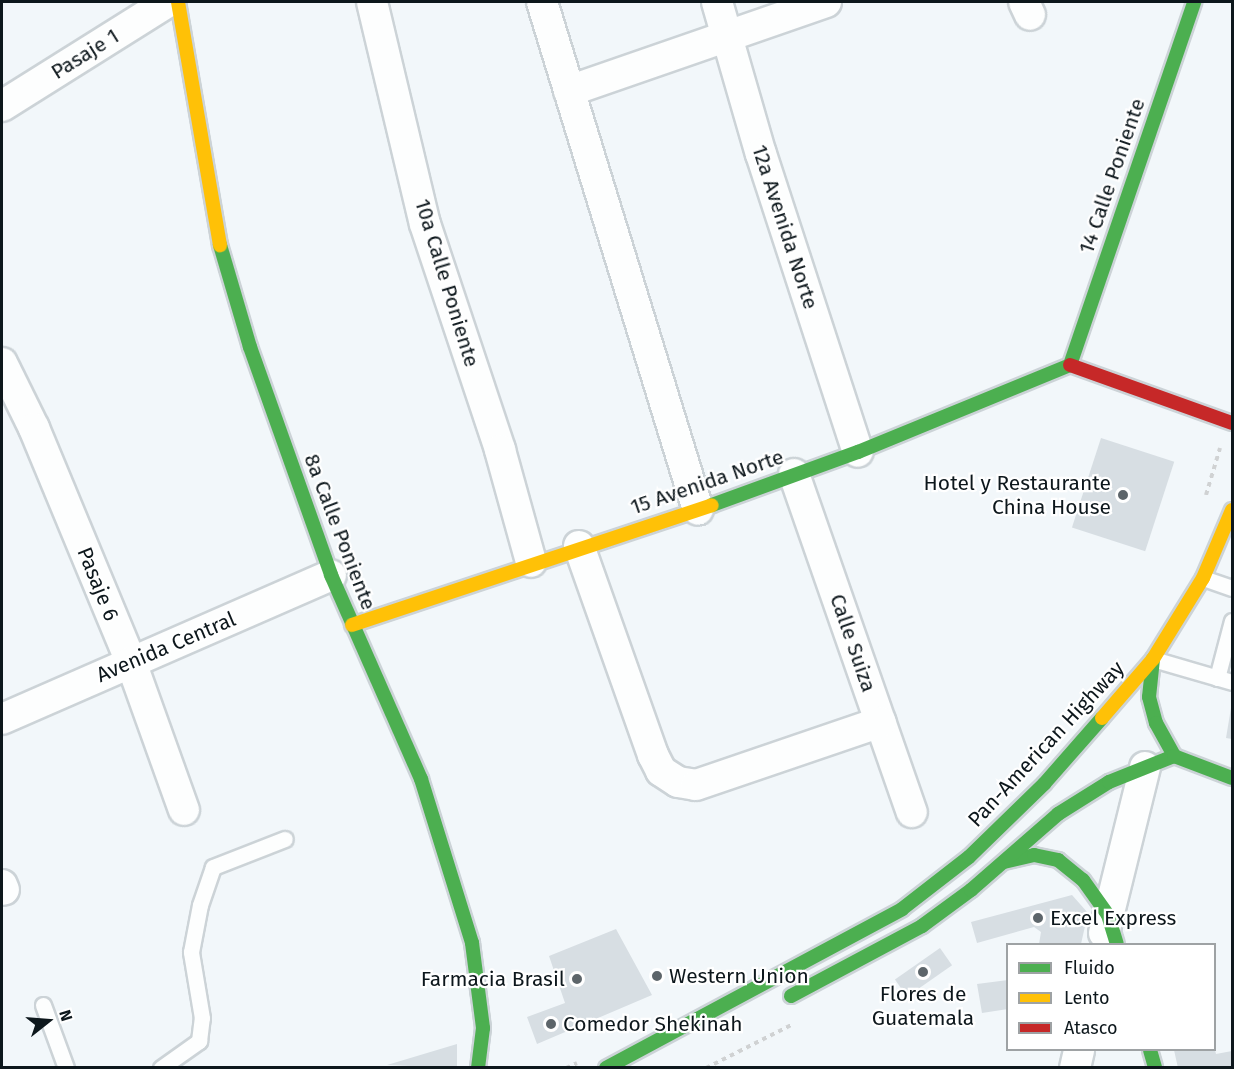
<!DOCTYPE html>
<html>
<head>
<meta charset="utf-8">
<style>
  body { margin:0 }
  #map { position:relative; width:1234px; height:1069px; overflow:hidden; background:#f2f7fa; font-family:"Fira Sans",sans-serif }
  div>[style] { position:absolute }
  .building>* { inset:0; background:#d7dee3; transform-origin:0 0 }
  .path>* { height:4px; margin-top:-2px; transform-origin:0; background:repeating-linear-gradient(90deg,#d0d2d3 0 4.5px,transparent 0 9px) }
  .roads { filter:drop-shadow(2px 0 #ccd3d7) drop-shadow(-2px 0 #ccd3d7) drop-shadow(0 2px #ccd3d7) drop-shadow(0 -2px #ccd3d7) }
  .lane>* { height:15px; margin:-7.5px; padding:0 7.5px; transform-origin:7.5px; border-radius:7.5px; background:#fdfefe }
  .street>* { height:30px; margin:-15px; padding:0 15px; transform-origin:15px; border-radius:15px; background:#fdfefe }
  .fast>* { height:14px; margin:-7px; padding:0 7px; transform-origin:7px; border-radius:7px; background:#4caf50 }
  .slow>* { height:14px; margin:-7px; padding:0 7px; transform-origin:7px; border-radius:7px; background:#ffc107 }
  .jam>* { height:14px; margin:-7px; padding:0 7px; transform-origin:7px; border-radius:7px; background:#c62828 }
  .dots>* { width:16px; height:16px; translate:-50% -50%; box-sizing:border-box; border:3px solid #fff; border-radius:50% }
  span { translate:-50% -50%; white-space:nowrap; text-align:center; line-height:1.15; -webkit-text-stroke:4.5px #fff; paint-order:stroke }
  .street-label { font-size:21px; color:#0d171c }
  .poi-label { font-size:21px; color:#0d171c }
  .right { translate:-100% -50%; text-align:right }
  .left { translate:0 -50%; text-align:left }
  .frame { position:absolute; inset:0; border:3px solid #0d171c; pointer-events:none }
  .legend { position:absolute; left:1006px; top:943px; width:210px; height:108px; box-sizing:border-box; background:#fff; border:2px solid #9ea2a4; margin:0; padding:8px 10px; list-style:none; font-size:18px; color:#0d171c }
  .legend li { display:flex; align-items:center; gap:12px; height:30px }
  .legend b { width:30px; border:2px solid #9ea2a4 }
  .north { position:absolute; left:18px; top:991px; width:60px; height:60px; -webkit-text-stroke:4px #fff; paint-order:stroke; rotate:73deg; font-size:16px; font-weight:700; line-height:24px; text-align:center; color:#0d171c }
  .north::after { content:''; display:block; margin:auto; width:21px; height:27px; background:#0d171c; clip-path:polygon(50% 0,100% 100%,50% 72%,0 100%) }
</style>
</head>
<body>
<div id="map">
  <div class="building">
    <div style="left:1101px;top:438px;width:77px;height:94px;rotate:18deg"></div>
    <div style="clip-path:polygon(1231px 708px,1232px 708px,1232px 739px,1226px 738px)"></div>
    <div style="clip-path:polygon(1072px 895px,1088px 913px,1081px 944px,1039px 944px,1041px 932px,1034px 927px,977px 943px,971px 922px)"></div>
    <div style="clip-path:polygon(616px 929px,652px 995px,537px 1044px,527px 1017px,565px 1003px,549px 956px)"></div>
    <div style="left:940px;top:948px;width:21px;height:55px;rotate:55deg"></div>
    <div style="clip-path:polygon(1008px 980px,1008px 1009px,982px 1013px,977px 984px)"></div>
    <div style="clip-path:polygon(457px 1044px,457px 1068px,387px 1065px)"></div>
    <div style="clip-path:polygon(1174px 1050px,1215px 1050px,1216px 1054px,1232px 1051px,1232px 1068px,1178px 1068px)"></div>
  </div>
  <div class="path">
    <div style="left:1206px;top:495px;width:49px;rotate:-73.4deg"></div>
    <div style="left:566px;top:1068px;width:12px;rotate:-24deg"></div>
    <div style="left:706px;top:1068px;width:95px;rotate:-26.8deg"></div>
  </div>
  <div class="roads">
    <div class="lane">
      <div style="left:1203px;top:578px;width:31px;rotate:19deg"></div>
      <div style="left:1153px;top:659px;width:82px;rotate:16.2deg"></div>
      <div style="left:1217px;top:678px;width:59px;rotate:-75.3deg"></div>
      <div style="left:43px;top:1005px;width:67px;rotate:69.9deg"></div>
      <div style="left:161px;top:1068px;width:47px;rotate:-35.4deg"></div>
      <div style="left:199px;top:1041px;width:23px;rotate:-83deg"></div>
      <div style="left:202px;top:1018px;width:67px;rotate:-99.5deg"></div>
      <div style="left:191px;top:952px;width:48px;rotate:-79.2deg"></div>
      <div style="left:200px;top:905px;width:40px;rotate:-71.1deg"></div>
      <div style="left:213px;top:867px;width:77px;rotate:-21.3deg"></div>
    </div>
    <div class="street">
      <div style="left:372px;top:2px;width:228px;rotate:76.6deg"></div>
      <div style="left:425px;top:224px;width:238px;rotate:71.6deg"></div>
      <div style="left:500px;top:450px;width:116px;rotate:74.5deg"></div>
      <div style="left:542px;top:2px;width:531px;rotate:72.93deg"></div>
      <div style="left:717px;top:2px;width:158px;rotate:73.9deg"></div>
      <div style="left:761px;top:154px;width:313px;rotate:72deg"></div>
      <div style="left:1024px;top:2px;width:14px;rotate:65deg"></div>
      <div style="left:569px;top:91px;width:272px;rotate:-19.1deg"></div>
      <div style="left:2px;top:106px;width:196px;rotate:-32.1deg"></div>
      <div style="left:2px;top:363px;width:72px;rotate:63.8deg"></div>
      <div style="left:34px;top:428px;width:253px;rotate:67.5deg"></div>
      <div style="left:131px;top:662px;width:157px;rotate:70.3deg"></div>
      <div style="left:794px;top:474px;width:358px;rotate:70.8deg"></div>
      <div style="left:579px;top:546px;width:222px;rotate:70.5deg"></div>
      <div style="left:653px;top:755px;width:18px;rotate:63deg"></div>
      <div style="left:661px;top:771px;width:20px;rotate:33deg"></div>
      <div style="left:678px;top:782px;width:18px;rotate:9deg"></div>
      <div style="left:696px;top:785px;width:195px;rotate:-18.8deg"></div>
      <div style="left:2px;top:719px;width:359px;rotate:-23.6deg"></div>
      <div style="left:2px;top:885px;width:5px;rotate:68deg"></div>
      <div style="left:1104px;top:933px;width:171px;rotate:-76.1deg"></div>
      <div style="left:1075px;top:1068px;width:18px;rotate:-77deg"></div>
    </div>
    <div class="fast">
      <div style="left:220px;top:245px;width:106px;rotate:73.6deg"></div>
      <div style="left:250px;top:347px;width:242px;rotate:70.4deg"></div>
      <div style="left:331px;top:575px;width:223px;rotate:66.2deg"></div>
      <div style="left:421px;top:779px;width:172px;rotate:72.7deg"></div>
      <div style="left:472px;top:943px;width:86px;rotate:82.6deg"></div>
      <div style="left:483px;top:1028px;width:40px;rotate:97.1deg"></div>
      <div style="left:1070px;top:365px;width:384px;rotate:-71.1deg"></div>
      <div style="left:712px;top:505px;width:155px;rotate:-20deg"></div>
      <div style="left:858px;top:452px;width:229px;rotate:-22.3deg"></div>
      <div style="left:1153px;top:659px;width:38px;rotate:96deg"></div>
      <div style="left:1149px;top:697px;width:27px;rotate:75deg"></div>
      <div style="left:1156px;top:723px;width:38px;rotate:61deg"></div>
      <div style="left:1004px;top:862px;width:31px;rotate:-13deg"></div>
      <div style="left:1034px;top:855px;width:25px;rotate:12deg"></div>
      <div style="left:1058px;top:860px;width:32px;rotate:39deg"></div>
      <div style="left:1083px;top:880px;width:43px;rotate:54.5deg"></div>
      <div style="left:1108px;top:915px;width:30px;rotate:73deg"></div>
      <div style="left:791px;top:996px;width:149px;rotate:-28.1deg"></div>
      <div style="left:922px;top:926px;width:61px;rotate:-36.3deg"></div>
      <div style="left:971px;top:890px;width:116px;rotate:-41.1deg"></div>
      <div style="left:1058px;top:814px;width:60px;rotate:-32.1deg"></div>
      <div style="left:1109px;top:782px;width:70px;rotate:-21.8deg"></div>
      <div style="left:1174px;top:756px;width:62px;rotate:20.8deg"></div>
      <div style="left:1150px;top:1050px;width:19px;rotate:74deg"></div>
      <div style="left:606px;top:1068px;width:336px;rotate:-28.2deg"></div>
      <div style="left:902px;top:909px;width:85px;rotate:-37.8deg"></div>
      <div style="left:969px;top:857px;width:105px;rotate:-44.2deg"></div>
      <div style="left:1044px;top:784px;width:88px;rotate:-48.7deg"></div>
    </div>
    <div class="slow">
      <div style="left:178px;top:2px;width:247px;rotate:80.2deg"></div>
      <div style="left:352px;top:625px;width:379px;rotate:-18.4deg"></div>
      <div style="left:1102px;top:718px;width:78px;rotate:-49.2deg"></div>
      <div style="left:1153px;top:659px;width:95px;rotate:-58.3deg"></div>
      <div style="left:1203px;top:578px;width:74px;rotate:-66.9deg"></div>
    </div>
    <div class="jam">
      <div style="left:1070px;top:365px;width:172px;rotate:19.7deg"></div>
    </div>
  </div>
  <div class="dots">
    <div style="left:1123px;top:495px;background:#5d656a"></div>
    <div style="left:1038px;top:918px;background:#5d656a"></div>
    <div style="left:923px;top:972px;background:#5d656a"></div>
    <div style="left:657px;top:976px;background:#5d656a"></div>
    <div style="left:577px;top:979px;background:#5d656a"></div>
    <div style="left:551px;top:1024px;background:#5d656a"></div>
  </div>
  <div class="street-label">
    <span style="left:85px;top:54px;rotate:-32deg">Pasaje 1</span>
    <span style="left:1112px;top:176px;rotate:-71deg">14 Calle Poniente</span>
    <span style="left:785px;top:227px;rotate:72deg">12a Avenida Norte</span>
    <span style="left:447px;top:283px;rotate:73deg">10a Calle Poniente</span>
    <span style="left:707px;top:482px;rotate:-19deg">15 Avenida Norte</span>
    <span style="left:340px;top:532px;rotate:69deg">8a Calle Poniente</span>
    <span style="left:98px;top:584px;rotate:68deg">Pasaje 6</span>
    <span style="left:853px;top:643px;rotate:71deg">Calle Suiza</span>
    <span style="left:166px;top:647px;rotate:-23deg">Avenida Central</span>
    <span style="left:1046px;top:744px;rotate:-47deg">Pan-American Highway</span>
  </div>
  <div class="poi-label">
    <span class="right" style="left:1111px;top:495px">Hotel y Restaurante<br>China House</span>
    <span class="left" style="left:1050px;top:918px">Excel Express</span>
    <span class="left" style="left:669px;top:976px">Western Union</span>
    <span class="right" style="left:565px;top:979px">Farmacia Brasil</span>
    <span style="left:923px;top:1006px">Flores de<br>Guatemala</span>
    <span class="left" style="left:563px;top:1024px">Comedor Shekinah</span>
  </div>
  <div class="frame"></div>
  <ul class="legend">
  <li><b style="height:8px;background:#4caf50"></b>Fluido</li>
  <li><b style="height:8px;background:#ffc107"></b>Lento</li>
  <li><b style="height:8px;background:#c62828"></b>Atasco</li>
  </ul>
  <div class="north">N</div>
</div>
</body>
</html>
